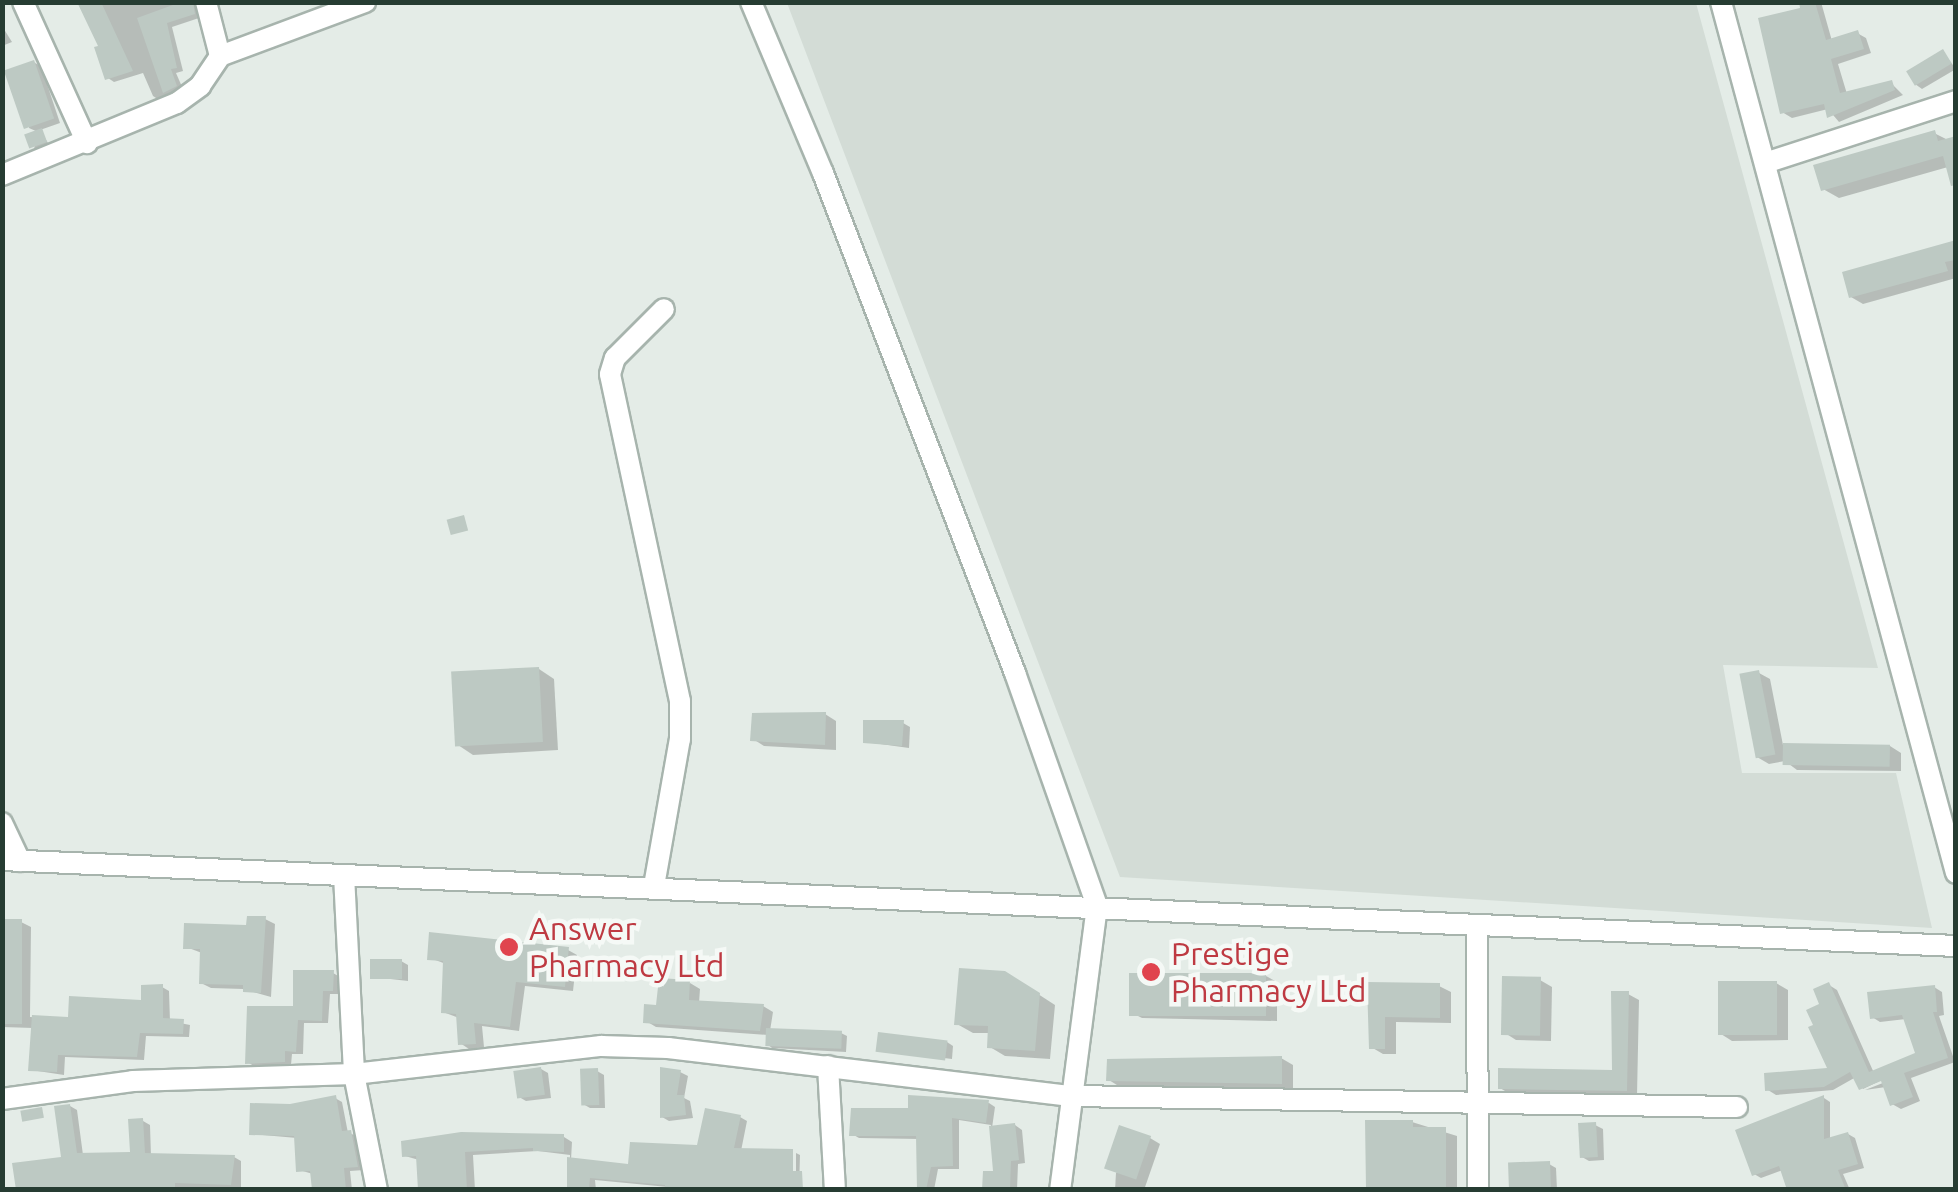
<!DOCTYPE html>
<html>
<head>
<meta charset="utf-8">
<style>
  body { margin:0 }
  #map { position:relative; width:1958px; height:1192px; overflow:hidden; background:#e4ece7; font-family:Ubuntu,sans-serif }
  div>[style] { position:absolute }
  .built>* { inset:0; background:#d3dcd6 }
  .shadow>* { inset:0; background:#0003 }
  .building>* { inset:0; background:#bdc9c3; transform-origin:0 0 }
  .roads { filter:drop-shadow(2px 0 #a7b4ad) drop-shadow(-2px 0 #a7b4ad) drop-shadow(0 2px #a7b4ad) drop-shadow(0 -2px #a7b4ad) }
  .minor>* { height:20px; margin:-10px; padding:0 10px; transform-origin:10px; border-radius:10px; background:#fff }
  .dots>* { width:28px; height:28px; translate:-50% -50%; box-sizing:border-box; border:5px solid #f5f9f6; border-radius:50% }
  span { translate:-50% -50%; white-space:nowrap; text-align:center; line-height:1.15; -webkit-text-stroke:9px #f5f9f6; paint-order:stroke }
  .health-label { font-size:32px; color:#be3a42 }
  .left { translate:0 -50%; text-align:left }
  .frame { position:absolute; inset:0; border:5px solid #263c32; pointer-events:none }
</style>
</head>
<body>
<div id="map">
  <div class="built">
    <div style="clip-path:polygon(787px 3px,1696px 3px,1878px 668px,1723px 665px,1742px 773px,1896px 773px,1932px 928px,1120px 877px)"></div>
  </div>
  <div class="shadow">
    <div style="clip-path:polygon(80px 2px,195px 2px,199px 18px,172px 27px,183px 71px,176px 73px,183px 89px,159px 100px,153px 96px,143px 73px,114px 82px,108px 78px,101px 48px)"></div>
    <div style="clip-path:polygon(1802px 2px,1821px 2px,1832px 41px,1857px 33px,1866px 38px,1871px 53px,1838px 64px,1847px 94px,1891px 83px,1903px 95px,1839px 122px,1828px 109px,1792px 118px,1782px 112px)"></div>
    <div style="clip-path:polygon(2px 26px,12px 42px,2px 46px)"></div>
    <div style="clip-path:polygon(1943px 52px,1956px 69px,1922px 89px,1915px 84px)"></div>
    <div style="clip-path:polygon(33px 62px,41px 66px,60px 123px,40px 130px,48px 143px,34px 149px,38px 132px,29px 128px)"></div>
    <div style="clip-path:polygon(1934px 133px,1948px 140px,1956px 138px,1956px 192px,1948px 167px,1839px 198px,1823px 189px)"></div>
    <div style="clip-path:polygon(1952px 254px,1956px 278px,1863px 304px,1851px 297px)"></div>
    <div style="clip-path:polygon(539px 669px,554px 679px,558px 750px,473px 755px,458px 745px)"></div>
    <div style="clip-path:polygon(1759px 673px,1770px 679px,1783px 745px,1890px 746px,1901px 753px,1901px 771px,1797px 770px,1785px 761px,1769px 764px,1757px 757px)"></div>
    <div style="clip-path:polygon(825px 714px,836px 721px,836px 750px,764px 746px,753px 739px)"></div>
    <div style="clip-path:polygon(903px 723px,910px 727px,909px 748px,866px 742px)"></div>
    <div style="clip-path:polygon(265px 919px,275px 924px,271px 997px,243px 989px,211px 988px,201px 983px,202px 953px,186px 947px)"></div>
    <div style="clip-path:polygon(2px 922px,21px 922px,31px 927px,30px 1017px,70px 1019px,144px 1002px,162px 987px,169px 991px,170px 1021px,190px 1025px,189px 1037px,146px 1036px,144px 1060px,65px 1057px,64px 1075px,31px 1070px,33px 1028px,2px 1027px)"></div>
    <div style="clip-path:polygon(568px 950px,577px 955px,573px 991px,525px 986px,519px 1031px,482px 1026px,484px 1047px,469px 1049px,460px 1043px,459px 1018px,443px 1012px,446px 964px,430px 958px)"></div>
    <div style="clip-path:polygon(401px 961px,408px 965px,408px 981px,373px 977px)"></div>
    <div style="clip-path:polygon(333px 973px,340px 977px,340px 994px,330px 994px,328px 1023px,304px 1023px,303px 1054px,292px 1054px,291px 1065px,254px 1066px,247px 1062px)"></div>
    <div style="clip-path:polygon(1266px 976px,1277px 982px,1277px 1021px,1142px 1018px,1130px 1012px)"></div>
    <div style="clip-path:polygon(1540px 980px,1552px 987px,1551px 1041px,1516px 1040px,1505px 1033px)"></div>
    <div style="clip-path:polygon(690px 983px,700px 989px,699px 1003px,725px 1005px,725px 1002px,763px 1006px,773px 1012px,770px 1031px,841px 1033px,847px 1036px,846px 1052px,772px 1048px,767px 1044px,768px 1035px,656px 1027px,646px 1021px)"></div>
    <div style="clip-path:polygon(1021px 983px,1055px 1005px,1050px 1059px,1005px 1056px,990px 1047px,990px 1033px,973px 1033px,957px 1024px)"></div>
    <div style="clip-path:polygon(1776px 983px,1788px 990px,1788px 1040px,1732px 1041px,1721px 1034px)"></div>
    <div style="clip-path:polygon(1370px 985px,1439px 986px,1451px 992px,1451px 1023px,1396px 1022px,1396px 1054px,1383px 1054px,1371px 1047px)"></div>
    <div style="clip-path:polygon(1829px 985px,1837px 990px,1874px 1073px,1918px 1055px,1906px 1019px,1880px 1022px,1872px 1017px,1934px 987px,1942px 992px,1944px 1015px,1939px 1016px,1955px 1062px,1911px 1078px,1920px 1101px,1901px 1109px,1892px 1104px,1886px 1087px,1865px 1090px,1893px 1079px,1892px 1075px,1863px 1089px,1856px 1077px,1833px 1090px,1776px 1095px,1768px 1090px,1830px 1070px,1823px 1005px)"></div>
    <div style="clip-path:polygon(1628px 994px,1639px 1000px,1637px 1096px,1510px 1094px,1500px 1088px,1614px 1072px)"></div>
    <div style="clip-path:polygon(947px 1042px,953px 1046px,952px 1059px,879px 1050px)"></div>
    <div style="clip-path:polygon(1281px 1058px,1293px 1065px,1293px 1089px,1120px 1087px,1109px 1080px)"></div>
    <div style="clip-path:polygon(541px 1069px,548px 1073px,551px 1098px,526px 1101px,519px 1097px)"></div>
    <div style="clip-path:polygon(597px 1071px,604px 1075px,605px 1108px,590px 1108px,583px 1104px)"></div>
    <div style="clip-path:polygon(680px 1072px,688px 1076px,684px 1098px,690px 1101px,693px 1118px,669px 1121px,662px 1117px)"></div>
    <div style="clip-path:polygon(335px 1098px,342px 1102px,348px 1133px,358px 1136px,364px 1170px,350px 1171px,352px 1190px,314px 1190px,313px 1174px,299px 1170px,297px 1138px,252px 1134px,291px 1106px)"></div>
    <div style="clip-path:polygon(1824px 1098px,1830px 1102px,1830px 1139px,1848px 1134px,1855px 1138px,1864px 1168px,1843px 1174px,1850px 1190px,1817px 1190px,1783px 1170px,1761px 1178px,1754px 1174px)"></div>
    <div style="clip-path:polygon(989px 1103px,995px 1107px,992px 1128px,1015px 1125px,1022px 1130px,1025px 1163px,1018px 1164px,1017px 1190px,985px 1190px,996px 1174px,991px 1125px,959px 1120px,959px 1169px,938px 1169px,934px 1190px,920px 1190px,919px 1139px,859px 1138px,852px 1134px,911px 1110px)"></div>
    <div style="clip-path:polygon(70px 1106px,77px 1110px,83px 1155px,133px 1154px,143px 1121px,150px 1125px,151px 1156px,234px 1157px,241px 1161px,241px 1190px,19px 1190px,64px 1160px)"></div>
    <div style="clip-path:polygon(740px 1117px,747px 1121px,741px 1151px,668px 1187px,595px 1180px,596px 1190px,569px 1190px,570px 1155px,538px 1151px,473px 1155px,475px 1190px,420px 1190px,419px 1160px,405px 1156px,564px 1137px,572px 1142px,571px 1160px,630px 1167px,699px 1148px)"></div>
    <div style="clip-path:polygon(1412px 1122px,1457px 1136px,1457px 1190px,1368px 1187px)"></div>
    <div style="clip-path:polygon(1595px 1125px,1603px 1129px,1604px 1160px,1589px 1161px,1582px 1157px)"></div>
    <div style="clip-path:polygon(1150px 1138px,1160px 1144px,1144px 1190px,1115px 1190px,1116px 1173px)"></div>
    <div style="clip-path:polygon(796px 1153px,800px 1155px,799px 1190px,791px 1177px,796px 1182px)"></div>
    <div style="clip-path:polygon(1549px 1164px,1556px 1168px,1557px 1190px,1511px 1190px)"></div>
  </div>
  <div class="building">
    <div style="clip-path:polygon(77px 2px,101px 2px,133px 71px,105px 80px,94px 47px,98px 46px)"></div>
    <div style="clip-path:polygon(181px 2px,193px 2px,195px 14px,167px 23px,177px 68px,171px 69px,177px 86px,163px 93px,137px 18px)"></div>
    <div style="clip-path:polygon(1799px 2px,1815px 2px,1826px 40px,1858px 30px,1864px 49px,1831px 59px,1840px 93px,1892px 80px,1895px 90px,1827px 118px,1824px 104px,1780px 114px,1758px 18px,1800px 8px)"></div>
    <div style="left:1943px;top:49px;width:17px;height:43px;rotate:59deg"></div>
    <div style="left:34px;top:60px;width:62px;height:32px;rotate:71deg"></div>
    <div style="left:42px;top:128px;width:15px;height:19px;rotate:70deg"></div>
    <div style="clip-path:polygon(1935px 130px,1938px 141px,1956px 136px,1956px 185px,1951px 186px,1943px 156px,1821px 191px,1813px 165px)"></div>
    <div style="clip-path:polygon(1956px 240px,1956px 260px,1945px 262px,1948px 271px,1849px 298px,1842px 272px)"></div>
    <div style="left:464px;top:515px;width:16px;height:18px;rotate:75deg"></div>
    <div style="left:539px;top:667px;width:75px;height:88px;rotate:87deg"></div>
    <div style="left:1759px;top:670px;width:86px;height:20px;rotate:79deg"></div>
    <div style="clip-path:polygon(826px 712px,825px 745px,750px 741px,752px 713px)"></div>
    <div style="clip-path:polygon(863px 720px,904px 720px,902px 746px,863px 743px)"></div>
    <div style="left:1783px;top:743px;width:107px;height:22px;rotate:1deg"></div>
    <div style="clip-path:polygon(247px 916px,266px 916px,261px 993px,243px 992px,243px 985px,199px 984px,200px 949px,183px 949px,184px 923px,246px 925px)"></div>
    <div style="left:2px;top:919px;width:20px;height:105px"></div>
    <div style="clip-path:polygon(429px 932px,569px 947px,565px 987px,516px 982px,510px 1027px,474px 1023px,476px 1044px,458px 1045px,456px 1014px,441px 1013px,443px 961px,427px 960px)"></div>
    <div style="left:370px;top:959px;width:32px;height:20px"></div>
    <div style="clip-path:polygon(959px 968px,1005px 971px,1040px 993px,1035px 1051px,987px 1048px,988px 1026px,954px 1025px)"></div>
    <div style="clip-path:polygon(293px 970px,334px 970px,333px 991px,323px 991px,322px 1021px,298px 1020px,296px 1052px,285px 1051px,285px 1062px,245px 1064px,247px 1006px,293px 1006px)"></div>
    <div style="left:1266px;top:973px;width:43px;height:137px;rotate:90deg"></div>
    <div style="left:1502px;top:976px;width:39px;height:59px;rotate:1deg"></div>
    <div style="clip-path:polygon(659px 978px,690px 980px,689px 1000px,764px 1004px,760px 1031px,643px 1023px,644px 1004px,656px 1005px)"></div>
    <div style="left:1777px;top:981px;width:54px;height:59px;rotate:90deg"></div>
    <div style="clip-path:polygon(1367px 982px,1440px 983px,1440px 1018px,1385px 1017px,1385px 1049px,1369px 1049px)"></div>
    <div style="clip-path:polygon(1829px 982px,1869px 1072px,1915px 1053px,1902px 1015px,1870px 1019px,1867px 992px,1935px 985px,1937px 1012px,1933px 1012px,1948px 1058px,1904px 1073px,1913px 1097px,1890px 1106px,1881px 1081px,1859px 1090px,1850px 1072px,1824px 1087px,1765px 1091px,1764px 1073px,1827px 1068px,1808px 1027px,1813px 1025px,1806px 1010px,1819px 1004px,1813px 989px)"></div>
    <div style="clip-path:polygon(163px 984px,163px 1018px,184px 1019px,183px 1034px,140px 1033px,137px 1057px,58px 1055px,57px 1072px,28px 1071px,32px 1015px,68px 1017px,69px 996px,141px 1000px,141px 985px)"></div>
    <div style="clip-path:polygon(1611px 991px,1629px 991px,1627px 1091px,1498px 1089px,1498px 1068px,1612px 1070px)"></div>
    <div style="left:766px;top:1028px;width:76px;height:18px;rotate:2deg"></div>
    <div style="left:878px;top:1032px;width:70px;height:20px;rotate:7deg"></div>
    <div style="clip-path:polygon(1282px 1056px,1282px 1084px,1106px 1081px,1107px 1059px)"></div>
    <div style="left:541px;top:1067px;width:28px;height:28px;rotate:82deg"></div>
    <div style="clip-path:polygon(660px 1067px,681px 1070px,677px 1095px,684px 1095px,686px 1115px,660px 1118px)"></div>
    <div style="left:598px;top:1068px;width:37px;height:18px;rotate:88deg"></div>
    <div style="clip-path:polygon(336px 1095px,342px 1131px,351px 1130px,358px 1167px,344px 1168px,346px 1190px,312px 1190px,310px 1171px,296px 1172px,294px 1136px,249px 1135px,250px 1103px,290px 1104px)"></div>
    <div style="clip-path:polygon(908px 1095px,989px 1100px,986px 1123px,952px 1118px,953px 1166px,931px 1167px,926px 1190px,917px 1190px,916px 1136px,849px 1136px,851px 1108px,908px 1108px)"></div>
    <div style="clip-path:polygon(1824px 1095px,1824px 1139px,1848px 1132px,1858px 1164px,1838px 1170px,1846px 1190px,1787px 1190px,1779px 1166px,1752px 1176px,1735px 1130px)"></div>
    <div style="clip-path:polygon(70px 1104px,77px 1153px,130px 1152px,128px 1119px,143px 1118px,145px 1153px,235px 1155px,231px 1185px,175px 1183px,175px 1190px,16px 1190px,12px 1163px,61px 1157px,54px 1106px)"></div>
    <div style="left:42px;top:1107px;width:11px;height:22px;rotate:80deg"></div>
    <div style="clip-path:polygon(705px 1108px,741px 1115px,734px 1148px,793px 1149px,793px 1171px,802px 1171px,803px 1190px,665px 1190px,665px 1185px,590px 1178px,589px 1190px,567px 1190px,567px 1157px,628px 1164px,630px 1142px,697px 1145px)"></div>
    <div style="clip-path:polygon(1365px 1120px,1413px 1120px,1413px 1127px,1446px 1127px,1446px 1190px,1366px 1189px)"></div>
    <div style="left:1596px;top:1122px;width:35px;height:18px;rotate:87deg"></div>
    <div style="clip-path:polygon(1015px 1123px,1019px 1160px,1011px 1161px,1010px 1190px,982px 1190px,983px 1171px,993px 1171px,989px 1126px)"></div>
    <div style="left:1119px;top:1125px;width:34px;height:46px;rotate:19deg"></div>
    <div style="clip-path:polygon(461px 1132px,564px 1134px,564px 1152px,533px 1151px,533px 1148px,465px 1152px,467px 1190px,418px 1190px,416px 1156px,402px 1157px,401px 1141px)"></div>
    <div style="left:1550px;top:1161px;width:29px;height:42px;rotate:88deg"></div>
  </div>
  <div class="roads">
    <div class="minor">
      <div style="left:23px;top:2px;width:155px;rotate:65.6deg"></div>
      <div style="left:206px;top:2px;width:56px;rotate:75.5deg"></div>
      <div style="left:751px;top:2px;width:186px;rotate:67.2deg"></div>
      <div style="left:823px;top:173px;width:536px;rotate:68.99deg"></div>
      <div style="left:1015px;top:673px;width:247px;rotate:70.6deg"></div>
      <div style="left:1097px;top:906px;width:286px;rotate:97.4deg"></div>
      <div style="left:1721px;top:2px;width:902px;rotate:74.9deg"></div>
      <div style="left:1765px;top:163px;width:201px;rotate:-18deg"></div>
      <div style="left:2px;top:175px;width:189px;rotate:-22.4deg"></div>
      <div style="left:177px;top:103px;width:29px;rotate:-36deg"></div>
      <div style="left:200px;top:86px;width:36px;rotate:-56deg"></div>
      <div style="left:220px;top:56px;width:155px;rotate:-20.4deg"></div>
      <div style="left:2px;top:823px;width:42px;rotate:64.7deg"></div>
      <div style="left:2px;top:860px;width:1956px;rotate:2.52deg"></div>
      <div style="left:344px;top:875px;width:199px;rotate:87.1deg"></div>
      <div style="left:354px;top:1074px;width:118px;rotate:78.8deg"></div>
      <div style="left:654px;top:886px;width:149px;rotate:-80deg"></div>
      <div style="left:680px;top:739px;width:38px;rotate:-90deg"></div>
      <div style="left:680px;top:701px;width:334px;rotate:-102.1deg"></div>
      <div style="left:610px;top:374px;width:17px;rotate:-73deg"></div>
      <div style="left:615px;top:358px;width:69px;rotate:-45deg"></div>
      <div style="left:1477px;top:925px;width:265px;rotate:89.8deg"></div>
      <div style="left:828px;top:1066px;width:124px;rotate:86.8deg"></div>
      <div style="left:2px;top:1099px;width:132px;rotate:-7.8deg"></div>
      <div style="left:133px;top:1081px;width:221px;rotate:-1.8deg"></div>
      <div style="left:354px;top:1074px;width:249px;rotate:-6.5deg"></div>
      <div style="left:601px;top:1046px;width:67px;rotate:1.7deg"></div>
      <div style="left:668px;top:1048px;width:406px;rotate:6.8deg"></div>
      <div style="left:1071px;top:1096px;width:666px;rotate:0.95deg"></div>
    </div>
  </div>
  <div class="dots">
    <div style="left:509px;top:947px;background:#e0444e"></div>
    <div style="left:1151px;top:972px;background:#e0444e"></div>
  </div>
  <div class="health-label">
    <span class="left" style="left:529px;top:947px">Answer<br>Pharmacy Ltd</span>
    <span class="left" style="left:1171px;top:972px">Prestige<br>Pharmacy Ltd</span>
  </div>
  <div class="frame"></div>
</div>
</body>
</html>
